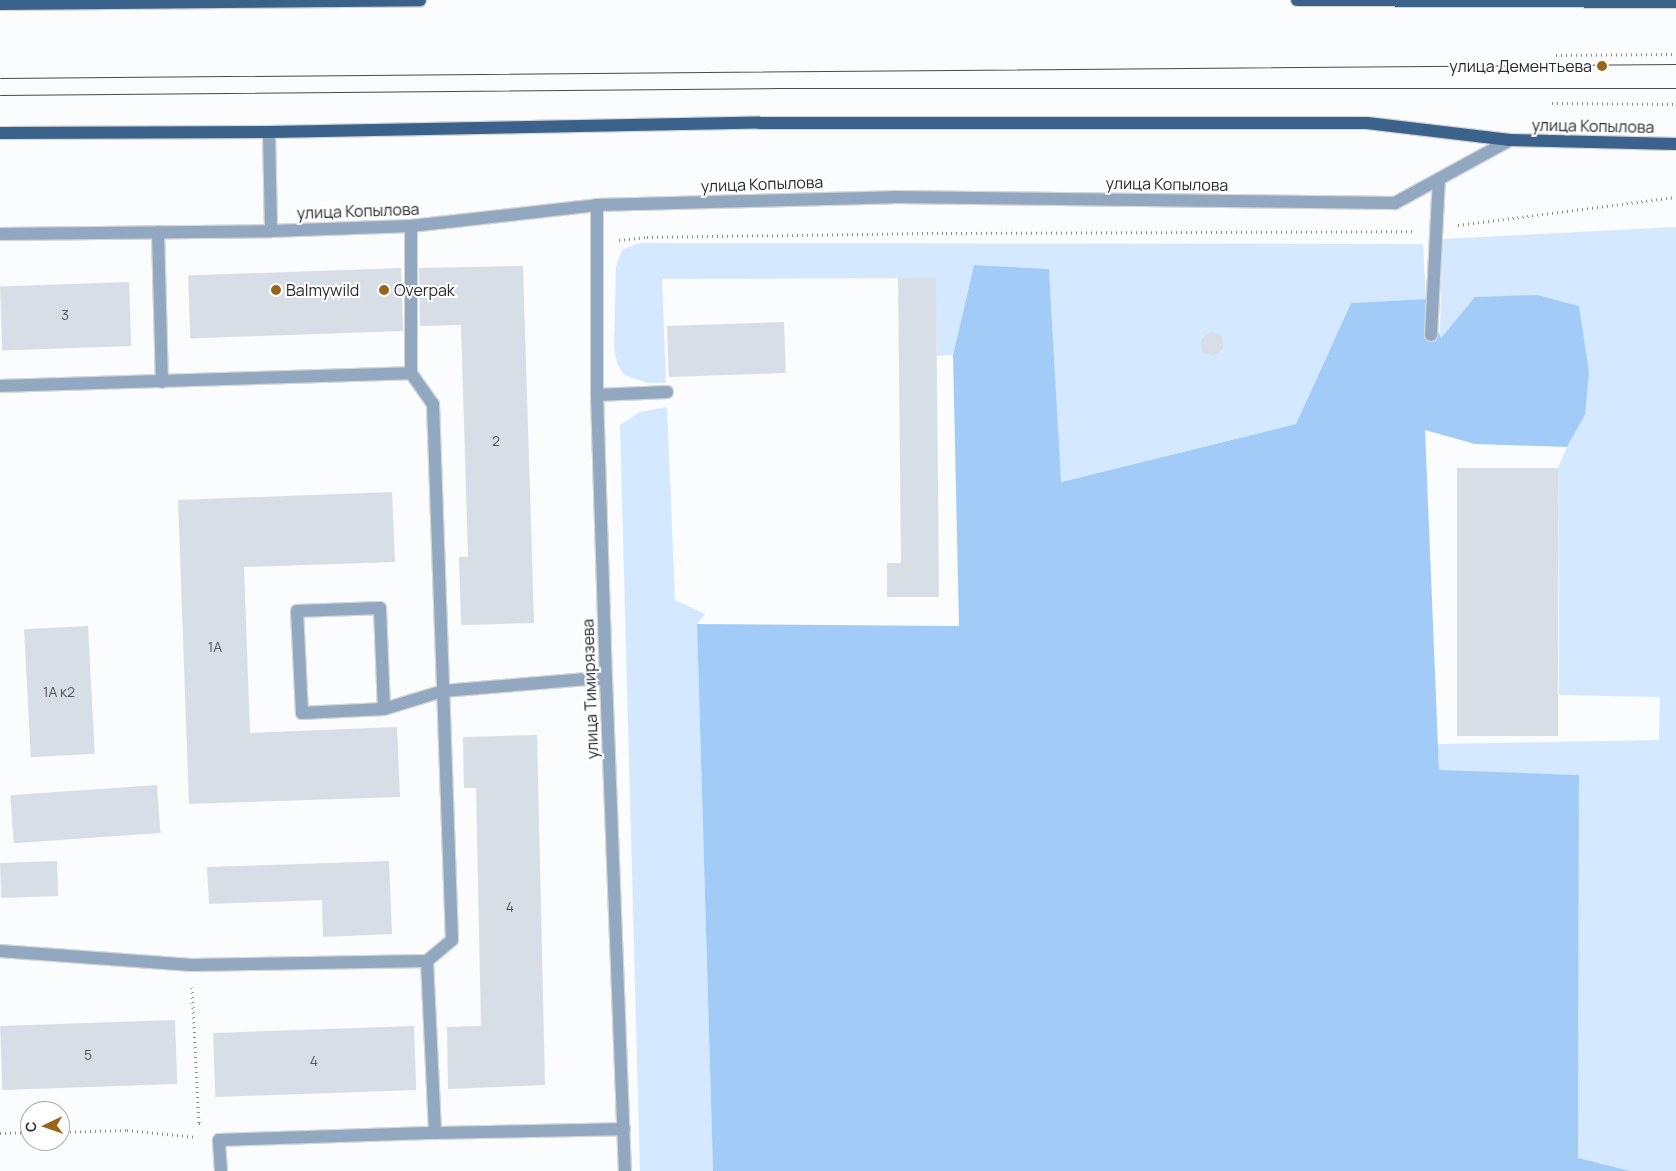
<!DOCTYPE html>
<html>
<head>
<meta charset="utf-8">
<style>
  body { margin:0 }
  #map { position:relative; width:1676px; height:1171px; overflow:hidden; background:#fafcfd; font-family:Manrope,sans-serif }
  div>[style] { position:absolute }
  .green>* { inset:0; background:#d4e9ff }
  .forest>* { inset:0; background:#a2ccf7 }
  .building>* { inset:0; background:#d7dee6; transform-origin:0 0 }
  .path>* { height:3px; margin-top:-1.5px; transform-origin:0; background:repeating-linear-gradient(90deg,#8a8c8e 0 1px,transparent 0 5px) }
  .roads { filter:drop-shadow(1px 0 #d4d6d8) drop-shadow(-1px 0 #d4d6d8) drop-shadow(0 1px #d4d6d8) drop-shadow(0 -1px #d4d6d8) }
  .minor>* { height:12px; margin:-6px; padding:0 6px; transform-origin:6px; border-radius:6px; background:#92a8c0 }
  .major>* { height:12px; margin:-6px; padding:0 6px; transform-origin:6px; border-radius:6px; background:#3a628b }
  .tram>* { height:1px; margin:-0.5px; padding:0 0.5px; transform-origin:0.5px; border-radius:0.5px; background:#4a4d50 }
  .dots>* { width:14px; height:14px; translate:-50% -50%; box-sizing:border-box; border:2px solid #fff; border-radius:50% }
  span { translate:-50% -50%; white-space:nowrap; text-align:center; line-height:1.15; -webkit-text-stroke:4px #fff; paint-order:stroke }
  .number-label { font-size:14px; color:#53575b }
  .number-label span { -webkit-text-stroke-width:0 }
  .poi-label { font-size:16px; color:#272a2d }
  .right { translate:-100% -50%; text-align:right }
  .left { translate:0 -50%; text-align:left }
  .street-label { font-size:16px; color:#272a2d }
  .north { position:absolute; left:20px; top:1101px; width:50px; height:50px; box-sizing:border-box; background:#fff; border:1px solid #a9aaab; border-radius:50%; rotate:267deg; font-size:14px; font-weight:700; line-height:20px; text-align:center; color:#272a2d }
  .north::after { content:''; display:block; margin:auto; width:18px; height:22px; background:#99651b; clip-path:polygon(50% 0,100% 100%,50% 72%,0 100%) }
</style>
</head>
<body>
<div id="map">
  <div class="green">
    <div style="clip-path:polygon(1676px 227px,1676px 1171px,1582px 1171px,1578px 1158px,1579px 775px,1439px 771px,1438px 744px,1659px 740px,1660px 697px,1559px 695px,1558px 468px,1567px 447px,1585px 415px,1440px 338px,1442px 239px)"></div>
    <div style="clip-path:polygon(638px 243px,1423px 244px,1426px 299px,1351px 303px,1296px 424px,1060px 482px,1049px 269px,974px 265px,953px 355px,937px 356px,935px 278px,662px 279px,666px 383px,648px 383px,624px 375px,617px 363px,614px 347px,616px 267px,622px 250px)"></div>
    <div style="clip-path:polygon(667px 407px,675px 600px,705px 614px,697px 624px,713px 1171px,640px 1171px,620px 425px,640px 412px)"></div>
  </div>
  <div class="forest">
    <div style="clip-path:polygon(974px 265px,1049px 269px,1061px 482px,1296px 424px,1351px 303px,1426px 299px,1441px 338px,1475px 297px,1537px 295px,1579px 306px,1589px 372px,1585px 415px,1567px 447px,1475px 444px,1425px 430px,1439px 770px,1579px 775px,1578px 1158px,1630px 1171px,713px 1171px,697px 624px,959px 626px,953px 355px)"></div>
  </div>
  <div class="building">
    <div style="clip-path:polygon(523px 266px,534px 623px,461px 625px,459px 557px,468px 557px,461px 325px,420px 326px,419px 268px)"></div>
    <div style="left:401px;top:268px;width:63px;height:213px;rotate:88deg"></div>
    <div style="clip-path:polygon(898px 278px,936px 278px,939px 597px,887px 597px,887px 563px,901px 563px)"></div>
    <div style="left:129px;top:282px;width:64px;height:129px;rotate:88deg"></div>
    <div style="left:784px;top:322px;width:51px;height:117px;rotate:88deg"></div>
    <div style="clip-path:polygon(1211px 332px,1222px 336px,1223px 349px,1214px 356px,1202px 352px,1201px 339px)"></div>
    <div style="left:1457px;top:468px;width:101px;height:268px"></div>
    <div style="clip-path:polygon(392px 492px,395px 562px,244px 567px,250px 733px,397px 727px,400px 797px,189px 804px,178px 500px)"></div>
    <div style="left:88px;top:626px;width:128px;height:64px;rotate:87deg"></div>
    <div style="clip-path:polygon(537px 735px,545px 1085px,448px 1089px,447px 1027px,481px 1026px,476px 788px,464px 788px,463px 737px)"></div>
    <div style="left:157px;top:785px;width:48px;height:147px;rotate:86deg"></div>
    <div style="left:57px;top:861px;width:35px;height:57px;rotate:88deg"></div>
    <div style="clip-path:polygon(389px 861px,392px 934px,323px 937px,322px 900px,209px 904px,207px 867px)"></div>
    <div style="left:175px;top:1020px;width:64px;height:175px;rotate:88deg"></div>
    <div style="left:414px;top:1026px;width:64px;height:201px;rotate:88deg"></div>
  </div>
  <div class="path">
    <div style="left:1556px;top:55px;width:120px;rotate:-0.5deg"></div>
    <div style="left:1552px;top:103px;width:124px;rotate:0.5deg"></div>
    <div style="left:1458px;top:225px;width:220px;rotate:-7.3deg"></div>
    <div style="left:619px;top:240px;width:28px;rotate:-6deg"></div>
    <div style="left:647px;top:237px;width:299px;rotate:-0.8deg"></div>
    <div style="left:946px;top:233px;width:466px;rotate:-0.2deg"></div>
    <div style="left:192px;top:987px;width:136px;rotate:87.1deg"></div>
    <div style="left:199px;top:1123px;width:2px;rotate:27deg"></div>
    <div style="left:60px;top:1132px;width:67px;rotate:-1.7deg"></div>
    <div style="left:127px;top:1130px;width:69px;rotate:5.8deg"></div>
    <div style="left:0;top:1133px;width:30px;rotate:-2deg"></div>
  </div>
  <div class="roads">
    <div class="minor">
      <div style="left:269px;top:132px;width:99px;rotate:88.8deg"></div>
      <div style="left:597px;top:205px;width:190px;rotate:90deg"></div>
      <div style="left:597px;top:395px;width:284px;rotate:88.2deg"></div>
      <div style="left:606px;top:679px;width:492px;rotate:87.8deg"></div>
      <div style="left:411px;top:226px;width:147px;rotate:90deg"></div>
      <div style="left:411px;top:373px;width:38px;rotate:55deg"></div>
      <div style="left:433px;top:404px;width:536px;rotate:87.97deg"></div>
      <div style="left:452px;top:940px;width:33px;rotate:140deg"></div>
      <div style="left:427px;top:961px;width:172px;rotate:87.3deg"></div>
      <div style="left:435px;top:1133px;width:189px;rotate:-1.2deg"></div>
      <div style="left:158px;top:232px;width:150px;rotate:88.5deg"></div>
      <div style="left:0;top:234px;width:271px;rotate:-0.6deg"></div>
      <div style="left:271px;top:231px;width:140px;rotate:-2deg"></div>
      <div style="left:411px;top:226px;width:187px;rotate:-6.4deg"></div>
      <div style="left:597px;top:205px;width:296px;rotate:-1.5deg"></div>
      <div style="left:893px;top:197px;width:502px;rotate:0.68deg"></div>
      <div style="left:1395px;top:203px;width:131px;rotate:-28.7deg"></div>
      <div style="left:1431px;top:335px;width:156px;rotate:-87.1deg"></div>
      <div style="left:0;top:386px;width:411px;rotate:-1.8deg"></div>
      <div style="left:597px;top:395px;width:70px;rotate:-2.5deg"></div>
      <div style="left:384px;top:709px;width:101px;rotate:-92.3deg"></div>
      <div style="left:380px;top:608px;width:83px;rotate:177.9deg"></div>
      <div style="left:297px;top:611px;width:102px;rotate:87.2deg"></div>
      <div style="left:302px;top:713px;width:82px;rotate:-2.8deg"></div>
      <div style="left:384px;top:709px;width:62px;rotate:-17deg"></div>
      <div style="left:443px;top:691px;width:144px;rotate:-4.8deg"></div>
      <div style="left:587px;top:679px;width:19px"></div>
      <div style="left:0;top:951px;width:192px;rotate:4.2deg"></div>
      <div style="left:191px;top:965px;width:236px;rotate:-1deg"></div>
      <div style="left:221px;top:1171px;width:31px;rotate:-94deg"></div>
      <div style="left:219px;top:1140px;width:216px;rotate:-1.9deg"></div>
    </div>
    <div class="major">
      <div style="left:1297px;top:0;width:379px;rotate:0.3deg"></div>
      <div style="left:0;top:4px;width:420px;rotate:-0.5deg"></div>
      <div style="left:0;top:133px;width:269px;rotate:-0.2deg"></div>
      <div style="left:269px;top:132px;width:490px;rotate:-1.1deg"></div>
      <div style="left:759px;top:123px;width:608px"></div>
      <div style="left:1367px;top:123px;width:144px;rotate:6.8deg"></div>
      <div style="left:1510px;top:140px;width:166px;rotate:1.4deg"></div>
    </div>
  </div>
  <div class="tram">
    <div style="left:0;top:78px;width:1676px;rotate:-0.48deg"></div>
    <div style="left:0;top:95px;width:781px;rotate:-0.51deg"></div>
    <div style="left:781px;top:88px;width:895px"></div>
  </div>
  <div class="dots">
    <div style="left:1602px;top:66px;background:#99651b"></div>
    <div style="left:276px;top:290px;background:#99651b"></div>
    <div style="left:384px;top:290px;background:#99651b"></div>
  </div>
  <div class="number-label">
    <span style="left:65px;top:315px">3</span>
    <span style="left:496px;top:441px">2</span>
    <span style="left:215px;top:647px">1А</span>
    <span style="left:59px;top:692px">1А к2</span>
    <span style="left:510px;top:907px">4</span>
    <span style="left:88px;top:1055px">5</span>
    <span style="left:314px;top:1061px">4</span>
  </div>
  <div class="poi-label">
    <span class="right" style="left:1592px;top:66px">улица Дементьева</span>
    <span class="left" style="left:286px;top:290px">Balmywild</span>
    <span class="left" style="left:394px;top:290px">Overpak</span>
  </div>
  <div class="street-label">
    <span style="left:1593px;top:126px;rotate:1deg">улица Копылова</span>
    <span style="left:762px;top:184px;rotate:-2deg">улица Копылова</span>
    <span style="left:1167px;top:184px;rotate:1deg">улица Копылова</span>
    <span style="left:358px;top:211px;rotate:-2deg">улица Копылова</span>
    <span style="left:590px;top:689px;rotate:-92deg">улица Тимирязева</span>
  </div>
  <div class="north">С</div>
</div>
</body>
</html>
